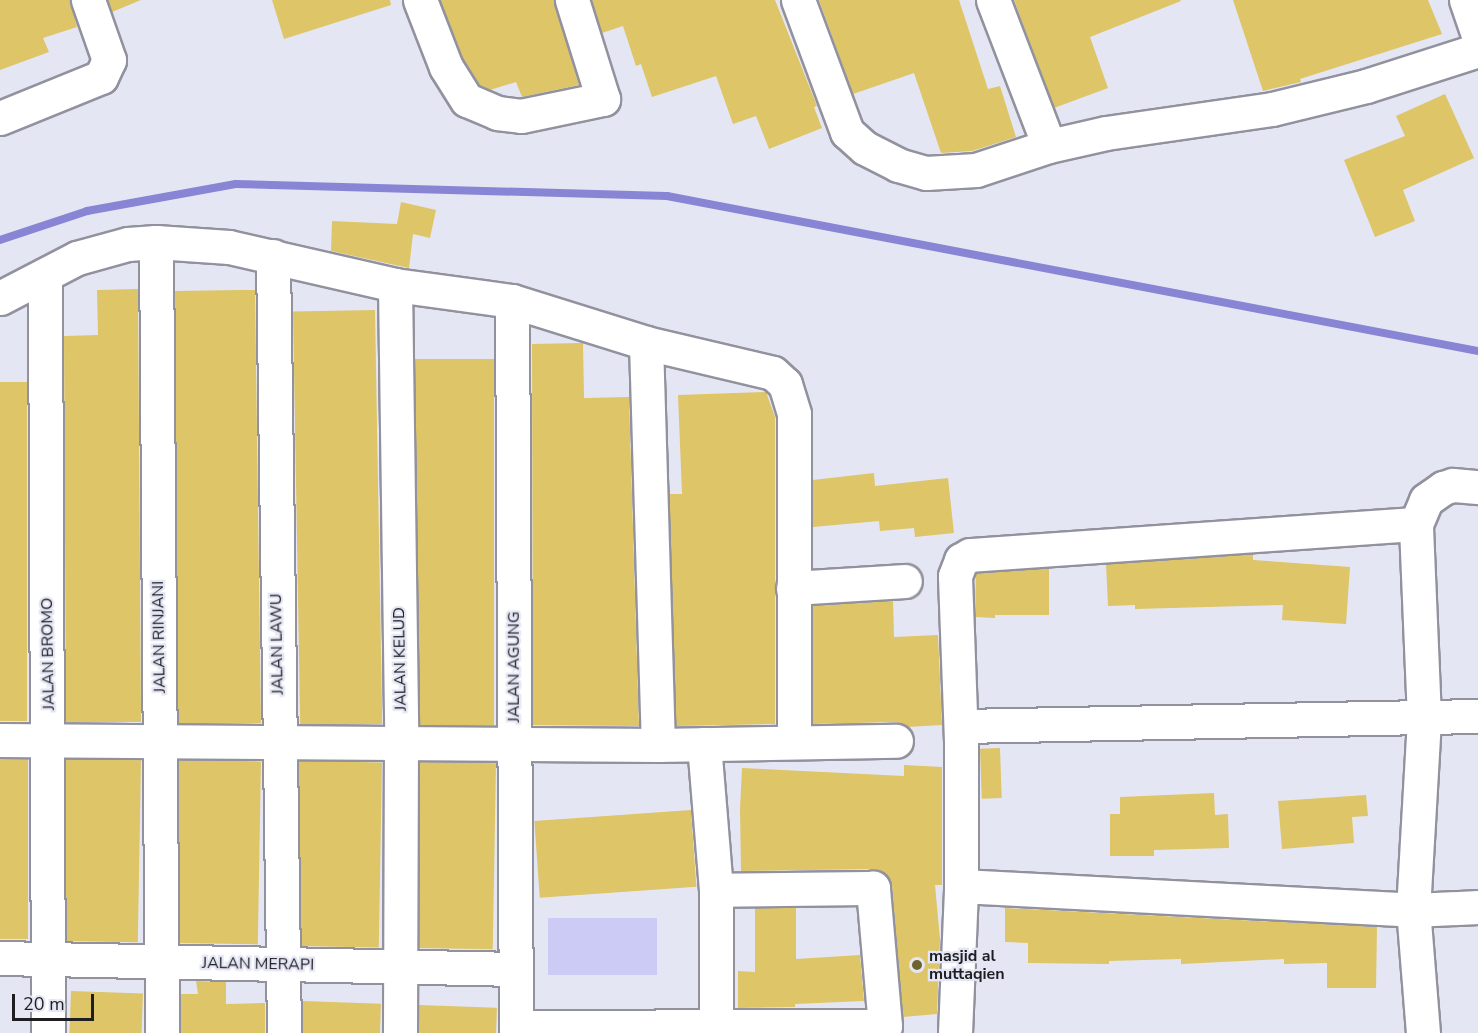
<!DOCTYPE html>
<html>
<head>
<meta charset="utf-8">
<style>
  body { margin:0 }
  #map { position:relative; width:1478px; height:1033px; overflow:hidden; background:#e5e6f4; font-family:"Nunito Sans",sans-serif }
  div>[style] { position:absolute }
  .green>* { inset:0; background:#cbcbf5; transform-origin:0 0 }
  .stream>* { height:8px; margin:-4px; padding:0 4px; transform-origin:4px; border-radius:4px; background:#8985d5 }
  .building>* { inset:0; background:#ddc568; transform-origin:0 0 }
  .roads { filter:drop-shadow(2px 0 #92929f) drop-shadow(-2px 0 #92929f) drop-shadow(0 2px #92929f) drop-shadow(0 -2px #92929f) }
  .minor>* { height:33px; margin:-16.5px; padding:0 16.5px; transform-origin:16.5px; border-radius:16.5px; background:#fff }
  .dots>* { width:16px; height:16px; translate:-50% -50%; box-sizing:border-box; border:3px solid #e5e6f4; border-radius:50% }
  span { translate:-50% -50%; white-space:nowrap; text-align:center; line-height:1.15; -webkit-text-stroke:4.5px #e5e6f4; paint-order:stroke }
  .street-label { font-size:16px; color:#1d1d22 }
  .poi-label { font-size:16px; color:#1d1d22; font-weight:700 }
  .left { translate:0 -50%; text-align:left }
  .scale { position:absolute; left:12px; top:994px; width:82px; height:27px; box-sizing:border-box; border:3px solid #1d1d22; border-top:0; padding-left:8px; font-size:18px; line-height:21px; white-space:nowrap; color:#1d1d22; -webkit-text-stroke:4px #e5e6f4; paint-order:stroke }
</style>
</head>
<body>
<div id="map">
  <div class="green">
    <div style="left:657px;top:918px;width:57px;height:109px;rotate:90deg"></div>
  </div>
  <div class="stream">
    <div style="left:0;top:240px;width:92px;rotate:-18.4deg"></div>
    <div style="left:87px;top:211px;width:151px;rotate:-10.3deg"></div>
    <div style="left:236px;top:184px;width:431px;rotate:1.6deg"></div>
    <div style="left:667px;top:196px;width:826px;rotate:10.82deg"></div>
  </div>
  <div class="building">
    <div style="clip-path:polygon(0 0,70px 0,77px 27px,43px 38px,49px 52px,0 70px)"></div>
    <div style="clip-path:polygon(108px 0,141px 0,112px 12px)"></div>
    <div style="clip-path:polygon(272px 0,390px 0,391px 5px,284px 39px)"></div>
    <div style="clip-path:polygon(440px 0,554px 0,579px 85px,522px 97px,516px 82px,490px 90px,480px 85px,463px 58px)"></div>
    <div style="clip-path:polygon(592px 0,775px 0,817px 106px,814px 107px,822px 128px,769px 149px,756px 116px,733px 124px,716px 76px,652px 97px,641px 64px,636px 66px,623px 26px,602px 33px)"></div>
    <div style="clip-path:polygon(819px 0,959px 0,988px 89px,1000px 86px,1016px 137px,972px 151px,941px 153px,914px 73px,853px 94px)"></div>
    <div style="clip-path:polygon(1014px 0,1180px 0,1181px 1px,1090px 37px,1108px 88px,1054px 108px)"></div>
    <div style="clip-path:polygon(1233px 0,1428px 0,1442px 34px,1300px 79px,1301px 82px,1263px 91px)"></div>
    <div style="clip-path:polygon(1445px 94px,1474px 158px,1403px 190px,1415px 221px,1375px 237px,1344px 160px,1405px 136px,1396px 116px)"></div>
    <div style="clip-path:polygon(401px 202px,436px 210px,430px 238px,413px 234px,409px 268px,331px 251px,332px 221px,397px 224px)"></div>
    <div style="clip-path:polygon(138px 289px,141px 722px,66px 722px,64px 336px,98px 335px,97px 290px)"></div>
    <div style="clip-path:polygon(240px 290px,255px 290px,261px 723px,178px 723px,175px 291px)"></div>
    <div style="left:375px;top:310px;width:414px;height:82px;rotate:89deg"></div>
    <div style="clip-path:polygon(583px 343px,584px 398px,629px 397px,639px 726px,533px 725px,532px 344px)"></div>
    <div style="left:494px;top:359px;width:366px;height:79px;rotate:90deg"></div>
    <div style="left:0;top:382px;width:27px;height:339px"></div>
    <div style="clip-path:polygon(766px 392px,775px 417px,775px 724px,676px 726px,669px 494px,682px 494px,678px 395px)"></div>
    <div style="clip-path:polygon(874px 473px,875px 486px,948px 478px,954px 533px,915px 537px,914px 528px,880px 531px,879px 521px,813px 527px,813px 480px)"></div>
    <div style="clip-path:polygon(1253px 554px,1253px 560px,1350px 567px,1346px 624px,1282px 620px,1283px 605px,1135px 609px,1135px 605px,1108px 606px,1106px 564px)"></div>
    <div style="clip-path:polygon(1049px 568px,1049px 615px,995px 615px,995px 618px,975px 617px,976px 573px)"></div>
    <div style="clip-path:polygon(893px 601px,894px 637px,938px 635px,942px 725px,907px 727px,896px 722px,813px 724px,813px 606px)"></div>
    <div style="left:1000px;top:748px;width:50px;height:20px;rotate:88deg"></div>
    <div style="left:0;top:759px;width:28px;height:180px"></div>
    <div style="left:66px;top:759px;width:75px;height:182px;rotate:1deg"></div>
    <div style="left:179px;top:760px;width:82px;height:183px;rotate:1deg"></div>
    <div style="left:299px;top:761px;width:83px;height:185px;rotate:1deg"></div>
    <div style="left:420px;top:762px;width:76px;height:186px;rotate:1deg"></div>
    <div style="clip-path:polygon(904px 765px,942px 767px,942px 885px,935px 885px,940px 939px,937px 1014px,903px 1017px,892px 886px,888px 877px,881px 871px,873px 869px,741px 871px,740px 809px,742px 768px,904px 776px)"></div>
    <div style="clip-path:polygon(1214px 793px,1215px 815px,1228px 814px,1229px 848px,1154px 850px,1154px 856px,1110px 856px,1110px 814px,1120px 814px,1120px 797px)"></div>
    <div style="clip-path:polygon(1366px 795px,1368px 816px,1352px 817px,1354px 843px,1282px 849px,1278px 801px)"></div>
    <div style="left:691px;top:810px;width:77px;height:157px;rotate:86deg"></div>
    <div style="clip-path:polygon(755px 908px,796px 908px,796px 959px,860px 955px,864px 1001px,795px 1004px,795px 1007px,738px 1008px,738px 971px,755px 972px)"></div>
    <div style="clip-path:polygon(1005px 908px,1377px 927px,1376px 988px,1327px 988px,1327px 963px,1284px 964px,1284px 959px,1181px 964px,1181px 959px,1109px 961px,1109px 964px,1028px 963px,1028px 943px,1005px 942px)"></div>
    <div style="clip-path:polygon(196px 981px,226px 982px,226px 1004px,265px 1003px,265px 1033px,181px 1033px,180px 994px,198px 994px)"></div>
    <div style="left:71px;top:991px;width:72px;height:42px;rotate:2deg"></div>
    <div style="left:302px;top:1001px;width:79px;height:32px;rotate:2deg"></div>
    <div style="left:419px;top:1005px;width:78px;height:28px;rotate:2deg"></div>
  </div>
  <div class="roads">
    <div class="minor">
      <div style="left:420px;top:0;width:72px;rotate:68.8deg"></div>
      <div style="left:446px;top:67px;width:39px;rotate:58deg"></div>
      <div style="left:467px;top:100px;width:33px;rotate:23deg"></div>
      <div style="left:497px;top:113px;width:24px;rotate:7deg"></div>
      <div style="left:521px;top:116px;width:84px;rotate:-11.7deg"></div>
      <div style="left:603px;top:99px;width:104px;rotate:-107.4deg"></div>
      <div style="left:798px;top:0;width:141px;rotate:69.6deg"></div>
      <div style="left:847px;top:132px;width:24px;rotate:42deg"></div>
      <div style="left:865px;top:148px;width:37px;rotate:27deg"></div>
      <div style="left:898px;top:165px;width:29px;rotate:16deg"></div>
      <div style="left:926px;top:173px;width:50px;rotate:-3.4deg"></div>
      <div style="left:976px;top:170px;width:77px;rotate:-18.2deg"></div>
      <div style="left:1049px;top:146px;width:58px;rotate:-12.8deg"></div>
      <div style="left:1106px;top:133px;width:168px;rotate:-8.2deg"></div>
      <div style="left:1272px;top:109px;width:97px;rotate:-13.7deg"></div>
      <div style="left:1366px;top:86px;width:118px;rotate:-17.8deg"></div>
      <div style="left:993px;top:0;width:156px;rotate:69deg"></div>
      <div style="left:1466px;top:0;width:36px;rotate:71deg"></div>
      <div style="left:0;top:118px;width:109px;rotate:-22.1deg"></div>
      <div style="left:101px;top:77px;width:19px;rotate:-65deg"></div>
      <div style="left:109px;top:60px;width:64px;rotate:-109.3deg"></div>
      <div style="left:156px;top:242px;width:791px;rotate:89.57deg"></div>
      <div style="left:273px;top:256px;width:777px;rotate:89.19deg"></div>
      <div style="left:45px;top:275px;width:758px;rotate:89.77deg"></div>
      <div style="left:395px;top:285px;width:458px;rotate:89.2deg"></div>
      <div style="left:401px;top:743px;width:290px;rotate:90.2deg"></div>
      <div style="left:0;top:298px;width:87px;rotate:-27.5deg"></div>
      <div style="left:77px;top:258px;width:53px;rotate:-15.4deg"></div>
      <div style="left:128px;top:244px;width:28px;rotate:-4deg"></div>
      <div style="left:156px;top:242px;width:73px;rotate:3.9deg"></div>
      <div style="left:229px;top:247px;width:170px;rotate:12.9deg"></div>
      <div style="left:395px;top:285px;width:118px;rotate:7.8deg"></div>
      <div style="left:512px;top:301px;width:140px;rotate:17.4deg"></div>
      <div style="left:646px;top:343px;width:130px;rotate:13.3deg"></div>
      <div style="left:773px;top:373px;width:16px;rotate:43deg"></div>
      <div style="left:785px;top:384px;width:31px;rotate:73deg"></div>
      <div style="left:794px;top:414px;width:328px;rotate:90deg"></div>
      <div style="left:512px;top:301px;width:732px;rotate:89.69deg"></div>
      <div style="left:646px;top:343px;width:402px;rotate:88.3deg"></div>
      <div style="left:793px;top:588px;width:112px;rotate:-3.6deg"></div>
      <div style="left:961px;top:726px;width:517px;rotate:-1.11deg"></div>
      <div style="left:0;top:740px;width:658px;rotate:0.44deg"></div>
      <div style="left:658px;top:745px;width:238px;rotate:-1deg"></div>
      <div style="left:704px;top:744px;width:146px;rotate:85.3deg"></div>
      <div style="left:716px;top:890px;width:143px;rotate:90deg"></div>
      <div style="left:961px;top:886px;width:453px;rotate:3deg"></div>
      <div style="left:1413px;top:910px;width:65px;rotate:-2.6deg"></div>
      <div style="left:0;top:958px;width:516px;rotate:1.22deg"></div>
      <div style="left:516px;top:1027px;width:369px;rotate:-0.2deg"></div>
      <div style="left:885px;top:1026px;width:139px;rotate:-95deg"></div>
      <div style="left:873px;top:888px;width:157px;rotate:179.3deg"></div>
      <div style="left:955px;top:1033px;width:146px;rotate:-87.6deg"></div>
      <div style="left:961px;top:887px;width:146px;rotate:-90deg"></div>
      <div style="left:961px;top:741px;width:165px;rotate:-92.1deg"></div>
      <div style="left:955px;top:576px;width:17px;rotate:-69deg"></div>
      <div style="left:961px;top:560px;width:10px;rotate:-29deg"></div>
      <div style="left:970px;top:555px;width:447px;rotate:-4deg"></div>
      <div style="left:1423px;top:1033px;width:123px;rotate:-94.6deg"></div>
      <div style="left:1413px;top:910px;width:192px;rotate:-86.7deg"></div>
      <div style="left:1424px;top:718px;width:194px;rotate:-92.4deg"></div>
      <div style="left:1416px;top:524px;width:26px;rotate:-67deg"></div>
      <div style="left:1426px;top:500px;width:21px;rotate:-35deg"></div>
      <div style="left:1443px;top:488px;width:10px;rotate:-17deg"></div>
      <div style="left:1453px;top:485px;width:25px;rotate:5deg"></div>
    </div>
  </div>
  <div class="dots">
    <div style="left:917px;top:965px;background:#6f622f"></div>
  </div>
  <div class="street-label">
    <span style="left:159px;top:637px;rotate:-91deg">JALAN RINJANI</span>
    <span style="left:277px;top:644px;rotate:-91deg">JALAN LAWU</span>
    <span style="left:48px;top:654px;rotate:-91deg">JALAN BROMO</span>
    <span style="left:400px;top:659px;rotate:-91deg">JALAN KELUD</span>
    <span style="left:514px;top:667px;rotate:-90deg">JALAN AGUNG</span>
    <span style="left:258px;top:964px;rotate:1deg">JALAN MERAPI</span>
  </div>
  <div class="poi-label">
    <span class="left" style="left:929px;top:965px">masjid al<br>muttaqien</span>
  </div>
  <div class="scale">20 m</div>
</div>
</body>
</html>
